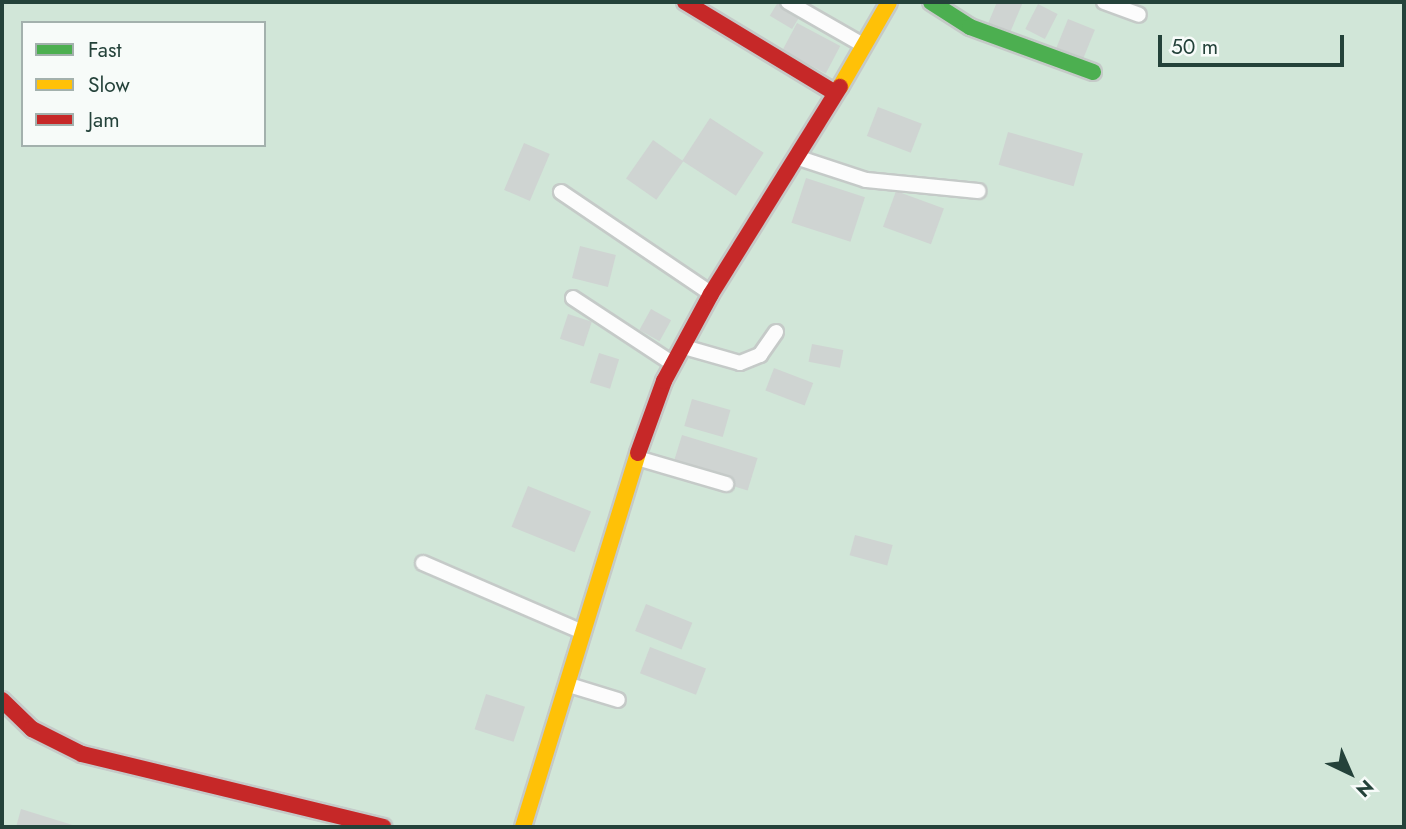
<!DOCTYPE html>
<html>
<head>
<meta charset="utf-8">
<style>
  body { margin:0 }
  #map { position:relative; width:1406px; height:829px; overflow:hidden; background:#e8edeb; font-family:Jost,sans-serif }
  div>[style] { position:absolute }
  .green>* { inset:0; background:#d1e6d8 }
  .building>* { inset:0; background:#cfd4d2; transform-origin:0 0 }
  .roads { filter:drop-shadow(2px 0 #c5cac8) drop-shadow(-2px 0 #c5cac8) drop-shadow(0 2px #c5cac8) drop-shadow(0 -2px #c5cac8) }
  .lane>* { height:14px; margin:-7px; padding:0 7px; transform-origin:7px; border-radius:7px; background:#fcfcfc }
  .fast>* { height:16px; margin:-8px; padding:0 8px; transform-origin:8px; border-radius:8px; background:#4caf50 }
  .slow>* { height:16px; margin:-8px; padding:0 8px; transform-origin:8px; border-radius:8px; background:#ffc107 }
  .jam>* { height:16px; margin:-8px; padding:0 8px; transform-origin:8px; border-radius:8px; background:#c62828 }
  span { translate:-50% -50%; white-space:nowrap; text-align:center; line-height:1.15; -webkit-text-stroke:7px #f7fbf9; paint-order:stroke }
  .frame { position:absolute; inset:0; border:4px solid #24423a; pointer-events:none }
  .legend { position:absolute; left:21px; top:21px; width:245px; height:126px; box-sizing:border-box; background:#f7fbf9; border:2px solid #a3b1ad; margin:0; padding:9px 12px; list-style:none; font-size:21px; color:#24423a }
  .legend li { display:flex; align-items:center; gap:14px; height:35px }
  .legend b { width:35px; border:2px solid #a3b1ad }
  .north { position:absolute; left:1315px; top:738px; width:70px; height:70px; -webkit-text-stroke:5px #f7fbf9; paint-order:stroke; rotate:136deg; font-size:19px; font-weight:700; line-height:28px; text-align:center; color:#24423a }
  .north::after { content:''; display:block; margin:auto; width:24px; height:32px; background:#24423a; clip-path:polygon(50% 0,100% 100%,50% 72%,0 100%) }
  .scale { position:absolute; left:1158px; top:35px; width:186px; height:32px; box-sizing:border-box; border:4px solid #24423a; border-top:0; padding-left:9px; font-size:21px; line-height:24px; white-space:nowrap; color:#24423a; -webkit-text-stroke:5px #f7fbf9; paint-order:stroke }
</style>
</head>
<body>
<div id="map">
  <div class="green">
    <div style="clip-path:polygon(evenodd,2px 2px,1404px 2px,1404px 827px,2px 827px,2px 2px,23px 23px,264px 23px,264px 145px,23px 145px,23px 23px)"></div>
  </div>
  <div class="building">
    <div style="left:778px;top:2px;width:26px;height:16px;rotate:31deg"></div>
    <div style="clip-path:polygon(997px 2px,1023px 2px,1009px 35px,987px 26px)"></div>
    <div style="left:1038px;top:4px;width:22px;height:28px;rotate:27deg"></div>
    <div style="left:1068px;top:19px;width:29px;height:31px;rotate:22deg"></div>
    <div style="left:797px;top:23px;width:49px;height:31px;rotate:28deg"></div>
    <div style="left:878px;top:107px;width:47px;height:31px;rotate:21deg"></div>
    <div style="left:710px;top:118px;width:64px;height:51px;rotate:33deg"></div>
    <div style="left:1008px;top:132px;width:78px;height:34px;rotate:16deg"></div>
    <div style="left:653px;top:140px;width:37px;height:47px;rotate:35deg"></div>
    <div style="left:524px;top:143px;width:28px;height:51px;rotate:23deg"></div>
    <div style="left:806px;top:178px;width:62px;height:47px;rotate:18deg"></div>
    <div style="left:896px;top:191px;width:51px;height:38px;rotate:20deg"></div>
    <div style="left:580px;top:246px;width:37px;height:33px;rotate:14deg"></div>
    <div style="left:651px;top:309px;width:23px;height:24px;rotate:29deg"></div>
    <div style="left:568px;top:314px;width:25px;height:26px;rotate:18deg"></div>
    <div style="left:812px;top:344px;width:32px;height:18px;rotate:11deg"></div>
    <div style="left:599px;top:353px;width:21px;height:31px;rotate:17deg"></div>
    <div style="left:774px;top:368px;width:42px;height:24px;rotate:21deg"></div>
    <div style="left:692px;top:399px;width:40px;height:28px;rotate:16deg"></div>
    <div style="left:682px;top:435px;width:79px;height:34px;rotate:17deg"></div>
    <div style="left:528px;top:486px;width:68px;height:44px;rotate:22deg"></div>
    <div style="left:855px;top:535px;width:39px;height:21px;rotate:15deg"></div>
    <div style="left:646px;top:604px;width:50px;height:29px;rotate:22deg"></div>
    <div style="left:650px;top:647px;width:60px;height:28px;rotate:21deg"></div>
    <div style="left:486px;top:694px;width:41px;height:37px;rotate:18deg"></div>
    <div style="clip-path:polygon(21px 809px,79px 827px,16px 827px)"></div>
  </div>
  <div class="roads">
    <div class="lane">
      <div style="left:788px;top:2px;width:86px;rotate:29.8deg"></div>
      <div style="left:1104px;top:2px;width:37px;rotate:20deg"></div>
      <div style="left:802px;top:159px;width:67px;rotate:18.2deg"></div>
      <div style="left:866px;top:180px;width:113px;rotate:5.6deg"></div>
      <div style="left:561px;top:192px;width:180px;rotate:34.1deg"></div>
      <div style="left:573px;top:298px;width:118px;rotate:33.3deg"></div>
      <div style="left:684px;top:347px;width:58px;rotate:15.9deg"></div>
      <div style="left:740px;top:363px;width:22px;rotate:-22deg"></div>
      <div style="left:760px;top:355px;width:28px;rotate:-55deg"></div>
      <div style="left:637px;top:458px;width:93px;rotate:16.3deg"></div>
      <div style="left:423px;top:563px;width:171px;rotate:23.4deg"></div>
      <div style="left:569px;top:685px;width:51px;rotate:17deg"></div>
    </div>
    <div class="fast">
      <div style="left:931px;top:2px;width:46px;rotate:32.7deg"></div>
      <div style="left:970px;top:27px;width:131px;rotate:20.1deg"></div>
    </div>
    <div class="slow">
      <div style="left:840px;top:87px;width:98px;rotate:-60deg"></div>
      <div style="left:523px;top:827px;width:391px;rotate:-72.9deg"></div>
    </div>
    <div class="jam">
      <div style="left:685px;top:2px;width:175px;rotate:31.2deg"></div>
      <div style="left:638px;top:453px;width:77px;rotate:-70.1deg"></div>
      <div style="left:664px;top:381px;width:99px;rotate:-61.6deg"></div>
      <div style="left:711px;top:294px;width:244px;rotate:-58.1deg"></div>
      <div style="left:2px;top:700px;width:42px;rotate:44deg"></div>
      <div style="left:32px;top:729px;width:56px;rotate:26.6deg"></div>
      <div style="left:82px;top:754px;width:310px;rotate:13.6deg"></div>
    </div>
  </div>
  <div class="frame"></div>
  <ul class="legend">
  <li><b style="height:9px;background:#4caf50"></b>Fast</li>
  <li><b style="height:9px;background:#ffc107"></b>Slow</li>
  <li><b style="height:9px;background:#c62828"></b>Jam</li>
  </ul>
  <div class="north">N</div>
  <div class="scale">50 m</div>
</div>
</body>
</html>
